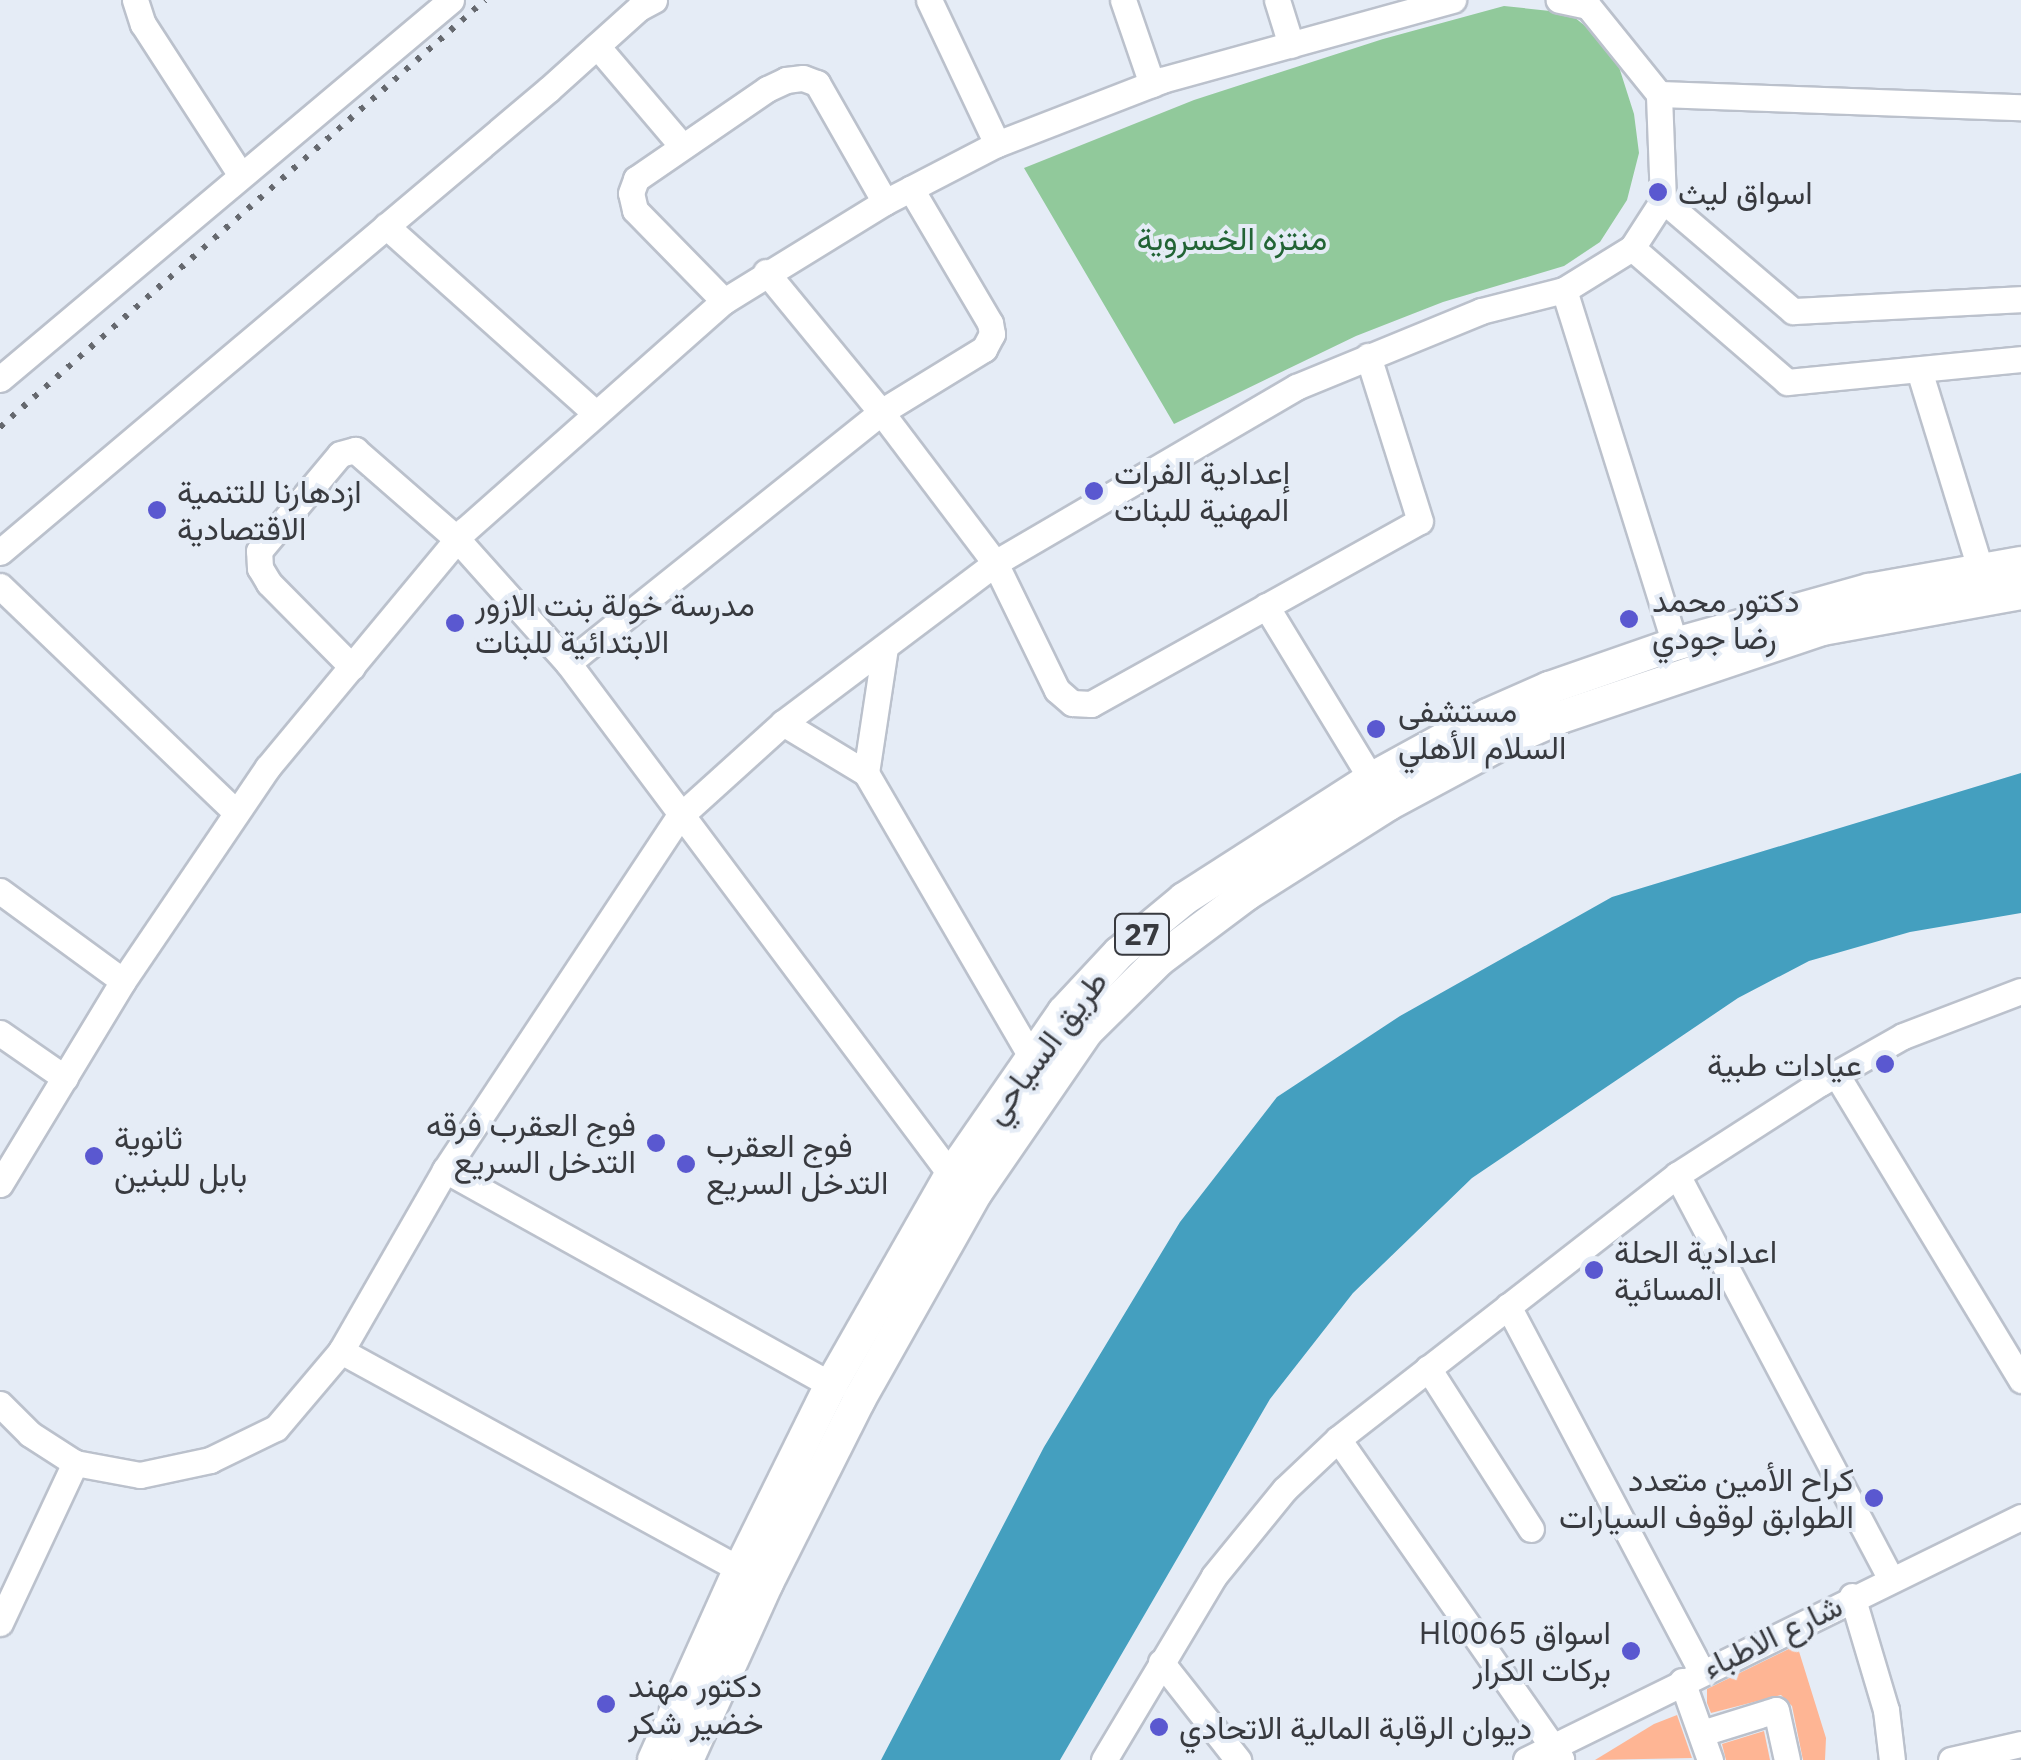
<!DOCTYPE html>
<html>
<head>
<meta charset="utf-8">
<style>
  body { margin:0 }
  #map { position:relative; width:2021px; height:1760px; overflow:hidden; background:#e5ecf6; font-family:"IBM Plex Sans",Vazirmatn,sans-serif }
  div>[style] { position:absolute }
  .green>* { inset:0; background:#91c99b }
  .water>* { inset:0; background:#449fbf }
  .building>* { inset:0; background:#feb594 }
  .roads { filter:drop-shadow(2px 0 #bbc1cc) drop-shadow(-2px 0 #bbc1cc) drop-shadow(0 2px #bbc1cc) drop-shadow(0 -2px #bbc1cc) }
  .minor>* { height:25px; margin:-12.5px; padding:0 12.5px; transform-origin:12.5px; border-radius:12.5px; background:#fff }
  .major>* { height:32px; margin:-16px; padding:0 16px; transform-origin:16px; border-radius:16px; background:#fff }
  .rail>* { height:6px; margin-top:-3px; transform-origin:0; background:repeating-linear-gradient(90deg,#65686e 0 5px,transparent 0 15px) }
  .dots>* { width:28px; height:28px; translate:-50% -50%; box-sizing:border-box; border:5px solid #e5ecf6; border-radius:50% }
  span { translate:-50% -50%; white-space:nowrap; text-align:center; line-height:1.15; -webkit-text-stroke:8px #e5ecf6; paint-order:stroke }
  .shield-label span { padding:2px 8px; background:#e5ecf6; border:2px solid; border-radius:8px; -webkit-text-stroke-width:0 }
  .shield-label { font-size:30px; color:#383a3f; font-weight:700 }
  .poi-label { font-size:32px; color:#383a3f }
  .left { translate:0 -50%; text-align:left }
  .right { translate:-100% -50%; text-align:right }
  .park-label { font-size:32px; color:#226435 }
  .street-label { font-size:32px; color:#383a3f }
</style>
</head>
<body>
<div id="map">
  <div class="green">
    <div style="clip-path:polygon(1504px 6px,1569px 13px,1599px 37px,1619px 67px,1634px 114px,1639px 153px,1627px 200px,1600px 242px,1564px 266px,1443px 302px,1356px 336px,1174px 424px,1024px 168px,1194px 100px,1383px 39px)"></div>
  </div>
  <div class="water">
    <div style="clip-path:polygon(2021px 773px,2021px 913px,1910px 932px,1809px 961px,1738px 998px,1472px 1178px,1353px 1293px,1270px 1399px,1060px 1760px,881px 1760px,1044px 1447px,1180px 1222px,1277px 1097px,1400px 1016px,1612px 897px)"></div>
  </div>
  <div class="building">
    <div style="clip-path:polygon(1797px 1645px,1826px 1738px,1825px 1760px,1803px 1760px,1792px 1706px,1781px 1695px,1711px 1713px,1707px 1703px,1707px 1689px)"></div>
    <div style="clip-path:polygon(1677px 1715px,1692px 1758px,1595px 1760px,1654px 1724px)"></div>
    <div style="clip-path:polygon(1764px 1731px,1770px 1760px,1726px 1760px,1722px 1744px)"></div>
  </div>
  <div class="roads">
    <div class="minor">
      <div style="left:135px;top:0;width:25px;rotate:72deg"></div>
      <div style="left:143px;top:24px;width:179px;rotate:57.1deg"></div>
      <div style="left:929px;top:0;width:159px;rotate:64.7deg"></div>
      <div style="left:1123px;top:0;width:89px;rotate:71deg"></div>
      <div style="left:1277px;top:0;width:47px;rotate:72.7deg"></div>
      <div style="left:597px;top:46px;width:131px;rotate:49.6deg"></div>
      <div style="left:1659px;top:94px;width:362px;rotate:2.1deg"></div>
      <div style="left:1663px;top:200px;width:171px;rotate:40.5deg"></div>
      <div style="left:1793px;top:311px;width:228px;rotate:-3deg"></div>
      <div style="left:386px;top:226px;width:279px;rotate:41.8deg"></div>
      <div style="left:1632px;top:248px;width:205px;rotate:40.8deg"></div>
      <div style="left:1787px;top:382px;width:235px;rotate:-5.6deg"></div>
      <div style="left:766px;top:272px;width:181px;rotate:50.6deg"></div>
      <div style="left:881px;top:412px;width:189px;rotate:52.9deg"></div>
      <div style="left:995px;top:563px;width:141px;rotate:64deg"></div>
      <div style="left:1057px;top:690px;width:20px;rotate:41deg"></div>
      <div style="left:1072px;top:703px;width:19px;rotate:3deg"></div>
      <div style="left:1091px;top:704px;width:376px;rotate:-29.1deg"></div>
      <div style="left:1420px;top:521px;width:173px;rotate:-107.5deg"></div>
      <div style="left:1564px;top:290px;width:371px;rotate:72.6deg"></div>
      <div style="left:724px;top:301px;width:127px;rotate:-134.4deg"></div>
      <div style="left:635px;top:210px;width:17px;rotate:-103deg"></div>
      <div style="left:631px;top:193px;width:15px;rotate:-70deg"></div>
      <div style="left:636px;top:179px;width:159px;rotate:-34.5deg"></div>
      <div style="left:767px;top:89px;width:21px;rotate:-25deg"></div>
      <div style="left:786px;top:80px;width:17px;rotate:-7deg"></div>
      <div style="left:803px;top:78px;width:15px;rotate:20deg"></div>
      <div style="left:817px;top:83px;width:137px;rotate:60.3deg"></div>
      <div style="left:1919px;top:370px;width:207px;rotate:72.9deg"></div>
      <div style="left:0;top:379px;width:589px;rotate:-40.04deg"></div>
      <div style="left:0;top:552px;width:718px;rotate:-40.14deg"></div>
      <div style="left:549px;top:89px;width:121px;rotate:-42deg"></div>
      <div style="left:639px;top:8px;width:17px;rotate:-28deg"></div>
      <div style="left:0;top:586px;width:327px;rotate:43.8deg"></div>
      <div style="left:1266px;top:606px;width:202px;rotate:58.7deg"></div>
      <div style="left:568px;top:663px;width:401px;rotate:-38.7deg"></div>
      <div style="left:881px;top:412px;width:121px;rotate:-31.5deg"></div>
      <div style="left:984px;top:349px;width:17px;rotate:-62deg"></div>
      <div style="left:992px;top:334px;width:11px;rotate:-100deg"></div>
      <div style="left:990px;top:323px;width:156px;rotate:-120.5deg"></div>
      <div style="left:352px;top:667px;width:118px;rotate:-134.7deg"></div>
      <div style="left:269px;top:583px;width:17px;rotate:-121deg"></div>
      <div style="left:260px;top:568px;width:17px;rotate:-93deg"></div>
      <div style="left:259px;top:551px;width:126px;rotate:-50.1deg"></div>
      <div style="left:340px;top:454px;width:16px;rotate:-15deg"></div>
      <div style="left:355px;top:450px;width:135px;rotate:41.1deg"></div>
      <div style="left:457px;top:539px;width:166px;rotate:48.2deg"></div>
      <div style="left:568px;top:663px;width:639px;rotate:53.2deg"></div>
      <div style="left:783px;top:723px;width:97px;rotate:31.1deg"></div>
      <div style="left:866px;top:773px;width:326px;rotate:59.8deg"></div>
      <div style="left:866px;top:773px;width:126px;rotate:-81.4deg"></div>
      <div style="left:0;top:891px;width:152px;rotate:36.2deg"></div>
      <div style="left:0;top:1033px;width:79px;rotate:34.7deg"></div>
      <div style="left:1836px;top:1074px;width:358px;rotate:58.8deg"></div>
      <div style="left:445px;top:1170px;width:442px;rotate:29.1deg"></div>
      <div style="left:1677px;top:1175px;width:456px;rotate:62.1deg"></div>
      <div style="left:0;top:1184px;width:237px;rotate:-58.8deg"></div>
      <div style="left:123px;top:981px;width:258px;rotate:-55.9deg"></div>
      <div style="left:268px;top:767px;width:308px;rotate:-50.3deg"></div>
      <div style="left:465px;top:530px;width:346px;rotate:-41.5deg"></div>
      <div style="left:724px;top:301px;width:189px;rotate:-31.6deg"></div>
      <div style="left:885px;top:202px;width:126px;rotate:-27.4deg"></div>
      <div style="left:997px;top:144px;width:177px;rotate:-21.2deg"></div>
      <div style="left:1162px;top:80px;width:302px;rotate:-15.4deg"></div>
      <div style="left:1508px;top:1306px;width:413px;rotate:62.1deg"></div>
      <div style="left:341px;top:1351px;width:455px;rotate:28.7deg"></div>
      <div style="left:1428px;top:1368px;width:191px;rotate:57.4deg"></div>
      <div style="left:0;top:1404px;width:42px;rotate:45deg"></div>
      <div style="left:30px;top:1434px;width:54px;rotate:32.8deg"></div>
      <div style="left:75px;top:1463px;width:66px;rotate:10.5deg"></div>
      <div style="left:140px;top:1475px;width:72px;rotate:-12.1deg"></div>
      <div style="left:210px;top:1460px;width:73px;rotate:-25.9deg"></div>
      <div style="left:276px;top:1428px;width:101px;rotate:-49.8deg"></div>
      <div style="left:341px;top:1351px;width:209px;rotate:-60.1deg"></div>
      <div style="left:445px;top:1170px;width:424px;rotate:-56.5deg"></div>
      <div style="left:679px;top:817px;width:140px;rotate:-42.1deg"></div>
      <div style="left:783px;top:723px;width:266px;rotate:-37deg"></div>
      <div style="left:995px;top:563px;width:349px;rotate:-30.3deg"></div>
      <div style="left:1296px;top:387px;width:200px;rotate:-22.3deg"></div>
      <div style="left:1481px;top:311px;width:86px;rotate:-14.2deg"></div>
      <div style="left:1564px;top:290px;width:80px;rotate:-31.7deg"></div>
      <div style="left:1632px;top:248px;width:57px;rotate:-57.1deg"></div>
      <div style="left:1663px;top:200px;width:106px;rotate:-92.2deg"></div>
      <div style="left:1659px;top:94px;width:113px;rotate:-128.9deg"></div>
      <div style="left:1588px;top:6px;width:30px;rotate:-168deg"></div>
      <div style="left:1338px;top:1439px;width:390px;rotate:55.1deg"></div>
      <div style="left:1852px;top:1596px;width:119px;rotate:73.4deg"></div>
      <div style="left:1886px;top:1710px;width:50px;rotate:83.2deg"></div>
      <div style="left:0;top:1623px;width:177px;rotate:-64.9deg"></div>
      <div style="left:1161px;top:1662px;width:125px;rotate:51.8deg"></div>
      <div style="left:1682px;top:1681px;width:84px;rotate:70.5deg"></div>
      <div style="left:1702px;top:1733px;width:77px;rotate:-17.3deg"></div>
      <div style="left:1776px;top:1710px;width:51px;rotate:77.6deg"></div>
      <div style="left:1104px;top:1760px;width:214px;rotate:-59.1deg"></div>
      <div style="left:1214px;top:1576px;width:112px;rotate:-50.8deg"></div>
      <div style="left:1285px;top:1489px;width:73px;rotate:-43.3deg"></div>
      <div style="left:1338px;top:1439px;width:430px;rotate:-37.9deg"></div>
      <div style="left:1677px;top:1175px;width:170px;rotate:-32.8deg"></div>
      <div style="left:1820px;top:1083px;width:95px;rotate:-29.5deg"></div>
      <div style="left:1903px;top:1036px;width:126px;rotate:-20.9deg"></div>
      <div style="left:1526px;top:1760px;width:551px;rotate:-26.15deg"></div>
      <div style="left:1951px;top:1760px;width:72px;rotate:-12.9deg"></div>
    </div>
    <div class="major">
      <div style="left:654px;top:1760px;width:209px;rotate:-65.8deg"></div>
      <div style="left:740px;top:1569px;width:205px;rotate:-63.7deg"></div>
      <div style="left:831px;top:1385px;width:242px;rotate:-60.3deg"></div>
      <div style="left:951px;top:1175px;width:198px;rotate:-55.3deg"></div>
      <div style="left:1064px;top:1012px;width:81px;rotate:-47deg"></div>
      <div style="left:1119px;top:953px;width:85px;rotate:-39.7deg"></div>
      <div style="left:1184px;top:899px;width:222px;rotate:-32.7deg"></div>
      <div style="left:1371px;top:779px;width:133px;rotate:-28.7deg"></div>
      <div style="left:1488px;top:715px;width:67px;rotate:-23.9deg"></div>
      <div style="left:1549px;top:688px;width:133px;rotate:-19.2deg"></div>
      <div style="left:1675px;top:644px;width:201px;rotate:-15.6deg"></div>
      <div style="left:1869px;top:590px;width:154px;rotate:-10.1deg"></div>
      <div style="left:687px;top:1760px;width:194px;rotate:-65.7deg"></div>
      <div style="left:767px;top:1583px;width:205px;rotate:-63.3deg"></div>
      <div style="left:859px;top:1400px;width:240px;rotate:-60.6deg"></div>
      <div style="left:977px;top:1191px;width:194px;rotate:-55.5deg"></div>
      <div style="left:1087px;top:1031px;width:101px;rotate:-44.6deg"></div>
      <div style="left:1159px;top:960px;width:110px;rotate:-36.9deg"></div>
      <div style="left:1247px;top:894px;width:166px;rotate:-32.4deg"></div>
      <div style="left:1387px;top:805px;width:131px;rotate:-28.3deg"></div>
      <div style="left:1502px;top:743px;width:64px;rotate:-23.8deg"></div>
      <div style="left:1561px;top:717px;width:276px;rotate:-18.6deg"></div>
      <div style="left:1823px;top:629px;width:201px;rotate:-10.3deg"></div>
    </div>
  </div>
  <div class="rail">
    <div style="left:0;top:427px;width:646px;rotate:-41.36deg"></div>
  </div>
  <div class="dots">
    <div style="left:1658px;top:192px;background:#5a58d0"></div>
    <div style="left:1094px;top:491px;background:#5a58d0"></div>
    <div style="left:157px;top:510px;background:#5a58d0"></div>
    <div style="left:1629px;top:619px;background:#5a58d0"></div>
    <div style="left:455px;top:623px;background:#5a58d0"></div>
    <div style="left:1376px;top:729px;background:#5a58d0"></div>
    <div style="left:1885px;top:1064px;background:#5a58d0"></div>
    <div style="left:656px;top:1143px;background:#5a58d0"></div>
    <div style="left:94px;top:1156px;background:#5a58d0"></div>
    <div style="left:686px;top:1164px;background:#5a58d0"></div>
    <div style="left:1594px;top:1270px;background:#5a58d0"></div>
    <div style="left:1874px;top:1498px;background:#5a58d0"></div>
    <div style="left:1631px;top:1651px;background:#5a58d0"></div>
    <div style="left:606px;top:1704px;background:#5a58d0"></div>
    <div style="left:1159px;top:1727px;background:#5a58d0"></div>
  </div>
  <div class="shield-label">
    <span style="left:1142px;top:934px">27</span>
  </div>
  <div class="poi-label">
    <span class="left" style="left:1678px;top:192px">اسواق ليث</span>
    <span class="left" style="left:1114px;top:491px">إعدادية الفرات<br>المهنية للبنات</span>
    <span class="left" style="left:177px;top:510px">ازدهارنا للتنمية<br>الاقتصادية</span>
    <span class="left" style="left:1652px;top:619px">دكتور محمد<br>رضا جودي</span>
    <span class="left" style="left:475px;top:623px">مدرسة خولة بنت الازور<br>الابتدائية للبنات</span>
    <span class="left" style="left:1398px;top:729px">مستشفى<br>السلام الأهلي</span>
    <span class="right" style="left:1862px;top:1064px">عيادات طبية</span>
    <span class="right" style="left:636px;top:1143px">فوج العقرب فرقه<br>التدخل السريع</span>
    <span class="left" style="left:114px;top:1156px">ثانوية<br>بابل للبنين</span>
    <span class="left" style="left:706px;top:1164px">فوج العقرب<br>التدخل السريع</span>
    <span class="left" style="left:1614px;top:1270px">اعدادية الحلة<br>المسائية</span>
    <span class="right" style="left:1854px;top:1498px">كراح الأمين متعدد<br>الطوابق لوقوف السيارات</span>
    <span class="right" style="left:1611px;top:1651px">Hl0065 اسواق<br>بركات الكرار</span>
    <span class="left" style="left:628px;top:1704px">دكتور مهند<br>خضير شكر</span>
    <span class="left" style="left:1179px;top:1727px">ديوان الرقابة المالية الاتحادي</span>
  </div>
  <div class="park-label">
    <span style="left:1232px;top:238px">منتزه الخسروية</span>
  </div>
  <div class="street-label">
    <span style="left:1045px;top:1047px;rotate:-53deg">طريق السياحي</span>
    <span style="left:1772px;top:1636px;rotate:-26deg">شارع الاطباء</span>
  </div>
</div>
</body>
</html>
